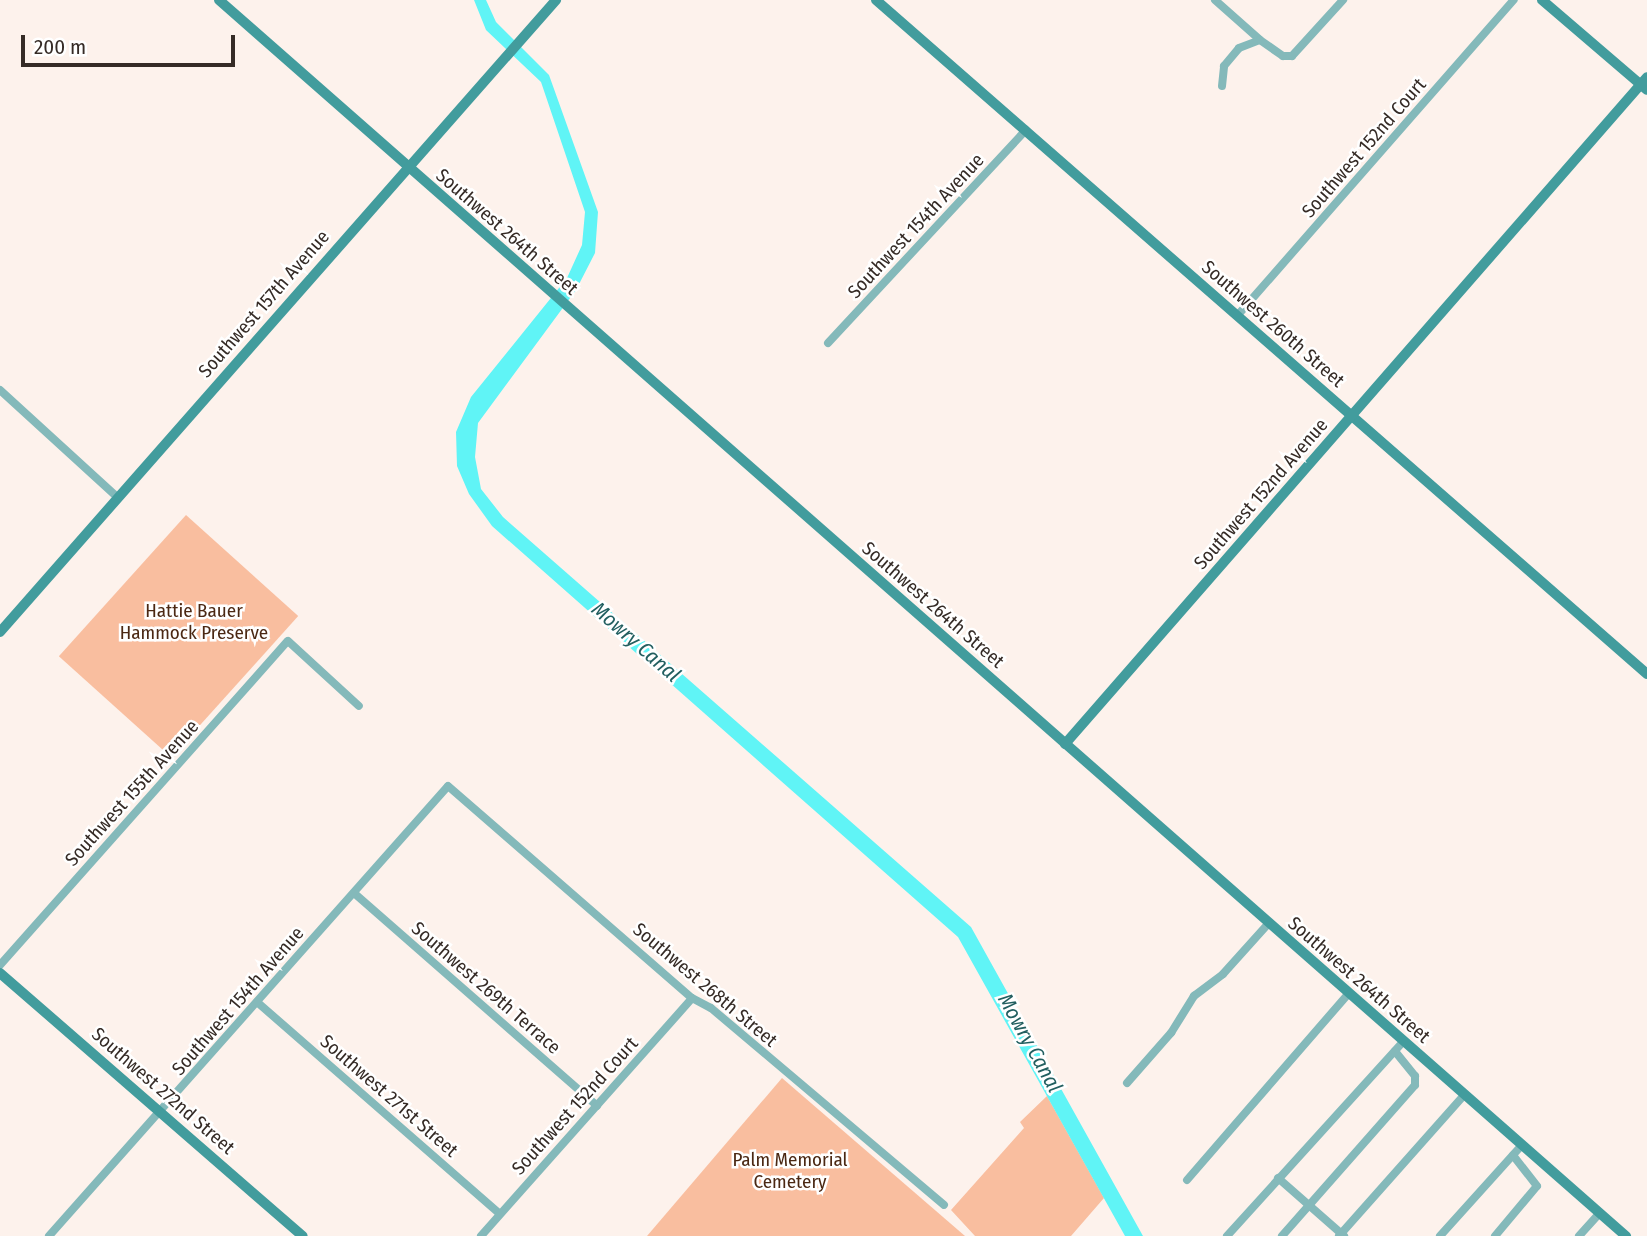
<!DOCTYPE html>
<html>
<head>
<meta charset="utf-8">
<style>
  body { margin:0 }
  #map { position:relative; width:1647px; height:1236px; overflow:hidden; background:#fdf2ec; font-family:"Fira Sans Condensed",sans-serif }
  div>[style] { position:absolute }
  .green>* { inset:0; background:#f9be9f; transform-origin:0 0 }
  .water>* { inset:0; background:#60f4f6 }
  .street>* { height:8px; margin:-4px; padding:0 4px; transform-origin:4px; border-radius:4px; background:#84b9ba }
  .secondary>* { height:10px; margin:-5px; padding:0 5px; transform-origin:5px; border-radius:5px; background:#429c9d }
  span { translate:-50% -50%; white-space:nowrap; text-align:center; line-height:1.15; -webkit-text-stroke:5px #fff; paint-order:stroke }
  .street-label { font-size:19px; color:#352b26 }
  .park-label { font-size:19px; color:#4b2813 }
  .water-label { font-size:21px; color:#225f60; font-style:italic }
  .scale { position:absolute; left:21px; top:35px; width:214px; height:32px; box-sizing:border-box; border:4px solid #352b26; border-top:0; padding-left:9px; font-size:21px; line-height:24px; white-space:nowrap; color:#352b26; -webkit-text-stroke:5px #fff; paint-order:stroke }
</style>
</head>
<body>
<div id="map">
  <div class="green">
    <div style="left:186px;top:515px;width:151px;height:190px;rotate:42deg"></div>
    <div style="clip-path:polygon(782px 1078px,965px 1236px,647px 1236px)"></div>
    <div style="clip-path:polygon(1047px 1096px,1104px 1198px,1071px 1236px,975px 1236px,951px 1210px,1024px 1128px,1020px 1122px)"></div>
  </div>
  <div class="water">
    <div style="clip-path:polygon(474px 0,486px 0,496px 22px,549px 75px,598px 212px,595px 253px,576px 290px,478px 423px,475px 457px,481px 489px,503px 517px,971px 927px,1143px 1236px,1125px 1236px,958px 937px,492px 526px,469px 494px,457px 466px,456px 432px,471px 397px,567px 278px,582px 245px,585px 212px,541px 82px,486px 30px)"></div>
  </div>
  <div class="street">
    <div style="left:1215px;top:0;width:60px;rotate:41.6deg"></div>
    <div style="left:1222px;top:86px;width:20px;rotate:-84deg"></div>
    <div style="left:1224px;top:66px;width:23px;rotate:-50deg"></div>
    <div style="left:1239px;top:48px;width:22px;rotate:-21deg"></div>
    <div style="left:1260px;top:40px;width:28px;rotate:35deg"></div>
    <div style="left:1283px;top:56px;width:9px"></div>
    <div style="left:1292px;top:56px;width:76px;rotate:-47.7deg"></div>
    <div style="left:1237px;top:316px;width:420px;rotate:-48.8deg"></div>
    <div style="left:828px;top:343px;width:291px;rotate:-47.1deg"></div>
    <div style="left:0;top:390px;width:159px;rotate:42.4deg"></div>
    <div style="left:354px;top:893px;width:323px;rotate:41.2deg"></div>
    <div style="left:0;top:965px;width:433px;rotate:-48.4deg"></div>
    <div style="left:288px;top:641px;width:96px;rotate:42.5deg"></div>
    <div style="left:257px;top:1002px;width:322px;rotate:41.1deg"></div>
    <div style="left:1127px;top:1083px;width:67px;rotate:-48.7deg"></div>
    <div style="left:1171px;top:1033px;width:44px;rotate:-58.1deg"></div>
    <div style="left:1194px;top:996px;width:36px;rotate:-37deg"></div>
    <div style="left:1223px;top:974px;width:69px;rotate:-48deg"></div>
    <div style="left:1278px;top:1178px;width:88px;rotate:41.3deg"></div>
    <div style="left:1187px;top:1180px;width:247px;rotate:-49.1deg"></div>
    <div style="left:49px;top:1236px;width:601px;rotate:-48.44deg"></div>
    <div style="left:448px;top:786px;width:323px;rotate:41deg"></div>
    <div style="left:692px;top:998px;width:21px;rotate:28deg"></div>
    <div style="left:711px;top:1008px;width:305px;rotate:40.2deg"></div>
    <div style="left:481px;top:1236px;width:318px;rotate:-48.4deg"></div>
    <div style="left:1227px;top:1236px;width:263px;rotate:-47.8deg"></div>
    <div style="left:1282px;top:1236px;width:201px;rotate:-48.6deg"></div>
    <div style="left:1415px;top:1085px;width:9px;rotate:-90deg"></div>
    <div style="left:1415px;top:1076px;width:32px;rotate:-129deg"></div>
    <div style="left:1339px;top:1236px;width:188px;rotate:-48.4deg"></div>
    <div style="left:1440px;top:1236px;width:122px;rotate:-48deg"></div>
    <div style="left:1495px;top:1236px;width:65px;rotate:-50deg"></div>
    <div style="left:1537px;top:1186px;width:39px;rotate:-128deg"></div>
    <div style="left:1579px;top:1236px;width:31px;rotate:-48deg"></div>
  </div>
  <div class="secondary">
    <div style="left:219px;top:0;width:1873px;rotate:41.3deg"></div>
    <div style="left:876px;top:0;width:1024px;rotate:41.16deg"></div>
    <div style="left:1542px;top:0;width:138px;rotate:40.6deg"></div>
    <div style="left:0;top:632px;width:842px;rotate:-48.66deg"></div>
    <div style="left:1065px;top:744px;width:885px;rotate:-48.89deg"></div>
    <div style="left:0;top:973px;width:401px;rotate:41deg"></div>
  </div>
  <div class="street-label">
    <span style="left:1364px;top:148px;rotate:-49deg">Southwest 152nd Court</span>
    <span style="left:916px;top:226px;rotate:-47deg">Southwest 154th Avenue</span>
    <span style="left:507px;top:232px;rotate:41deg">Southwest 264th Street</span>
    <span style="left:264px;top:304px;rotate:-49deg">Southwest 157th Avenue</span>
    <span style="left:1273px;top:324px;rotate:41deg">Southwest 260th Street</span>
    <span style="left:1261px;top:494px;rotate:-49deg">Southwest 152nd Avenue</span>
    <span style="left:933px;top:605px;rotate:41deg">Southwest 264th Street</span>
    <span style="left:132px;top:793px;rotate:-48deg">Southwest 155th Avenue</span>
    <span style="left:1359px;top:980px;rotate:41deg">Southwest 264th Street</span>
    <span style="left:705px;top:985px;rotate:40deg">Southwest 268th Street</span>
    <span style="left:486px;top:988px;rotate:41deg">Southwest 269th Terrace</span>
    <span style="left:238px;top:1001px;rotate:-49deg">Southwest 154th Avenue</span>
    <span style="left:163px;top:1091px;rotate:41deg">Southwest 272nd Street</span>
    <span style="left:389px;top:1096px;rotate:41deg">Southwest 271st Street</span>
    <span style="left:575px;top:1106px;rotate:-48deg">Southwest 152nd Court</span>
  </div>
  <div class="park-label">
    <span style="left:194px;top:622px">Hattie Bauer<br>Hammock Preserve</span>
    <span style="left:790px;top:1171px">Palm Memorial<br>Cemetery</span>
  </div>
  <div class="water-label">
    <span style="left:636px;top:642px;rotate:41deg">Mowry Canal</span>
    <span style="left:1030px;top:1043px;rotate:61deg">Mowry Canal</span>
  </div>
  <div class="scale">200 m</div>
</div>
</body>
</html>
